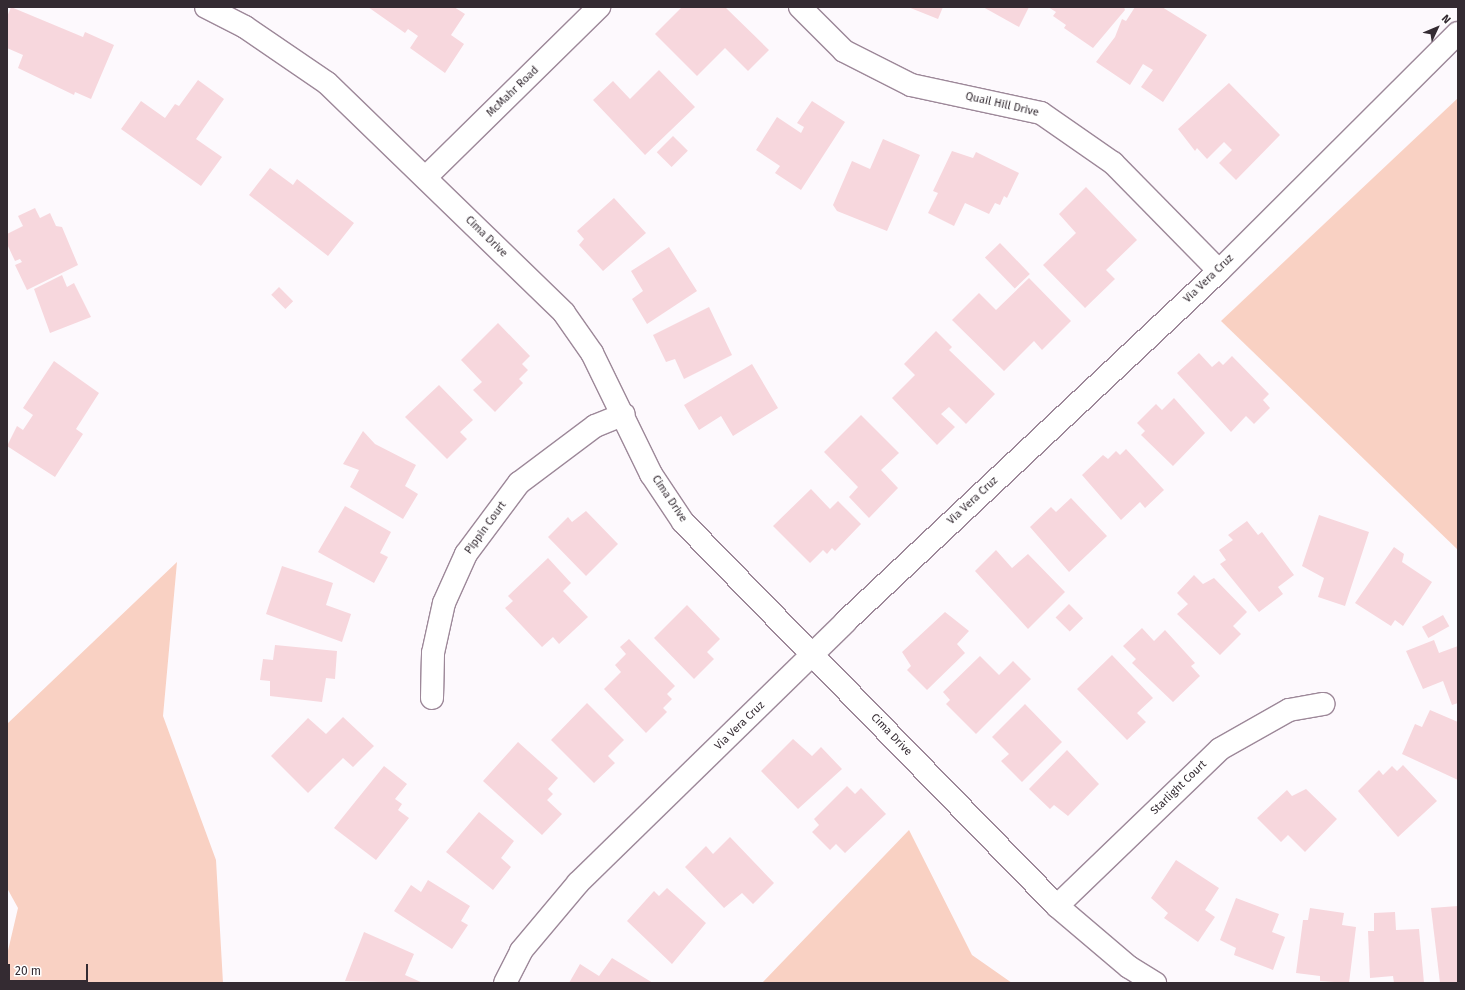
<!DOCTYPE html>
<html>
<head>
<meta charset="utf-8">
<style>
  body { margin:0 }
  #map { position:relative; width:1465px; height:990px; overflow:hidden; background:#fdf9fd; font-family:"Fira Sans",sans-serif }
  div>[style] { position:absolute }
  .green>* { inset:0; background:#f9d1c3 }
  .building>* { inset:0; background:#f7d7dd; transform-origin:0 0 }
  .roads { filter:drop-shadow(1px 0 #9d8899) drop-shadow(-1px 0 #9d8899) drop-shadow(0 1px #9d8899) drop-shadow(0 -1px #9d8899) }
  .minor>* { height:22px; margin:-11px; padding:0 11px; transform-origin:11px; border-radius:11px; background:#fff }
  span { translate:-50% -50%; white-space:nowrap; text-align:center; line-height:1.15; -webkit-text-stroke:3px #fff; paint-order:stroke }
  .street-label { font-size:11px; color:#342b32 }
  .frame { position:absolute; inset:0; border:8px solid #342b32; pointer-events:none }
  .north { position:absolute; left:1417px; top:8px; width:40px; height:40px; -webkit-text-stroke:3px #fff; paint-order:stroke; rotate:46deg; font-size:11px; font-weight:700; line-height:16px; text-align:center; color:#342b32 }
  .north::after { content:''; display:block; margin:auto; width:14px; height:18px; background:#342b32; clip-path:polygon(50% 0,100% 100%,50% 72%,0 100%) }
  .scale { position:absolute; left:8px; top:964px; width:80px; height:18px; box-sizing:border-box; border:2px solid #342b32; border-top:0; padding-left:5px; font-size:12px; line-height:14px; white-space:nowrap; color:#342b32; -webkit-text-stroke:3px #fff; paint-order:stroke }
</style>
</head>
<body>
<div id="map">
  <div class="green">
    <div style="clip-path:polygon(1458px 98px,1458px 550px,1221px 321px)"></div>
    <div style="clip-path:polygon(177px 562px,163px 716px,216px 860px,223px 983px,7px 983px,7px 955px,18px 908px,7px 888px,7px 724px)"></div>
    <div style="clip-path:polygon(909px 830px,972px 955px,1012px 983px,762px 983px)"></div>
  </div>
  <div class="building">
    <div style="clip-path:polygon(11px 7px,83px 37px,85px 32px,114px 45px,91px 99px,75px 92px,74px 95px,18px 68px,23px 55px,7px 48px,7px 17px)"></div>
    <div style="clip-path:polygon(368px 7px,454px 7px,465px 14px,451px 35px,464px 44px,445px 73px,410px 48px,418px 36px,408px 29px,405px 33px)"></div>
    <div style="clip-path:polygon(682px 7px,725px 7px,769px 50px,748px 71px,725px 48px,697px 76px,655px 34px)"></div>
    <div style="clip-path:polygon(908px 7px,943px 7px,938px 19px)"></div>
    <div style="clip-path:polygon(983px 7px,1029px 7px,1019px 27px)"></div>
    <div style="clip-path:polygon(1048px 7px,1124px 7px,1125px 10px,1093px 48px,1064px 28px,1066px 25px,1053px 16px,1056px 12px)"></div>
    <div style="clip-path:polygon(1135px 7px,1162px 7px,1207px 35px,1163px 102px,1141px 87px,1153px 70px,1143px 64px,1130px 85px,1096px 62px,1115px 37px,1122px 19px,1126px 21px)"></div>
    <div style="clip-path:polygon(659px 70px,695px 107px,645px 155px,593px 100px,613px 81px,630px 99px)"></div>
    <div style="clip-path:polygon(198px 80px,224px 99px,196px 139px,222px 157px,201px 186px,121px 129px,141px 101px,165px 118px,175px 104px,179px 106px)"></div>
    <div style="clip-path:polygon(1229px 83px,1280px 135px,1236px 180px,1219px 163px,1232px 150px,1224px 142px,1207px 159px,1197px 148px,1195px 151px,1178px 129px)"></div>
    <div style="clip-path:polygon(812px 101px,845px 122px,801px 190px,775px 173px,780px 166px,756px 150px,777px 117px,801px 133px,804px 127px,797px 123px)"></div>
    <div style="left:673px;top:136px;width:21px;height:23px;rotate:45deg"></div>
    <div style="clip-path:polygon(883px 139px,920px 155px,887px 231px,837px 211px,833px 205px,852px 161px,870px 169px)"></div>
    <div style="clip-path:polygon(952px 151px,973px 158px,976px 152px,1019px 173px,1007px 198px,1004px 196px,1000px 205px,995px 203px,989px 214px,965px 203px,954px 226px,928px 213px,938px 193px,933px 191px)"></div>
    <div style="clip-path:polygon(270px 168px,293px 185px,297px 179px,354px 223px,328px 256px,249px 195px)"></div>
    <div style="clip-path:polygon(1086px 187px,1137px 240px,1106px 270px,1115px 279px,1085px 308px,1043px 265px,1076px 233px,1059px 214px)"></div>
    <div style="clip-path:polygon(614px 198px,646px 233px,603px 271px,579px 245px,584px 239px,577px 231px)"></div>
    <div style="clip-path:polygon(35px 208px,40px 218px,50px 213px,56px 226px,62px 227px,78px 265px,27px 290px,15px 265px,22px 262px,20px 259px,15px 261px,7px 244px,7px 234px,23px 226px,18px 216px)"></div>
    <div style="left:1000px;top:243px;width:43px;height:21px;rotate:46deg"></div>
    <div style="clip-path:polygon(669px 247px,697px 291px,647px 324px,632px 299px,643px 291px,631px 271px)"></div>
    <div style="clip-path:polygon(62px 275px,67px 287px,74px 283px,91px 317px,50px 333px,34px 289px)"></div>
    <div style="clip-path:polygon(1029px 278px,1071px 321px,1042px 350px,1034px 341px,1004px 371px,952px 320px,979px 293px,996px 310px)"></div>
    <div style="left:279px;top:287px;width:20px;height:11px;rotate:45deg"></div>
    <div style="clip-path:polygon(709px 307px,732px 355px,684px 379px,675px 359px,666px 362px,653px 335px)"></div>
    <div style="clip-path:polygon(498px 323px,530px 356px,522px 364px,528px 370px,519px 379px,523px 383px,495px 412px,473px 390px,482px 382px,461px 360px)"></div>
    <div style="clip-path:polygon(936px 331px,952px 347px,949px 350px,995px 394px,966px 424px,949px 407px,941px 414px,955px 427px,937px 445px,892px 398px,915px 375px,904px 364px)"></div>
    <div style="clip-path:polygon(1199px 353px,1212px 367px,1219px 361px,1223px 365px,1232px 356px,1269px 394px,1263px 400px,1270px 408px,1254px 424px,1246px 416px,1231px 432px,1177px 373px)"></div>
    <div style="clip-path:polygon(54px 361px,99px 393px,76px 429px,83px 434px,55px 477px,7px 446px,17px 426px,23px 430px,33px 415px,23px 408px)"></div>
    <div style="clip-path:polygon(752px 364px,778px 408px,733px 436px,721px 416px,699px 430px,684px 405px)"></div>
    <div style="clip-path:polygon(439px 385px,473px 420px,460px 432px,467px 439px,447px 459px,405px 417px)"></div>
    <div style="clip-path:polygon(1174px 398px,1205px 433px,1173px 466px,1141px 435px,1145px 431px,1137px 423px,1156px 404px,1162px 410px)"></div>
    <div style="clip-path:polygon(861px 415px,899px 453px,881px 470px,898px 488px,869px 518px,849px 497px,858px 487px,824px 452px)"></div>
    <div style="clip-path:polygon(363px 431px,375px 444px,416px 465px,405px 486px,418px 494px,403px 519px,350px 487px,359px 470px,343px 464px)"></div>
    <div style="clip-path:polygon(1126px 449px,1164px 490px,1145px 508px,1140px 502px,1121px 520px,1082px 475px,1103px 455px,1108px 459px,1116px 451px,1120px 455px)"></div>
    <div style="clip-path:polygon(811px 489px,830px 509px,838px 501px,861px 524px,835px 551px,832px 548px,827px 554px,823px 550px,810px 563px,773px 526px)"></div>
    <div style="clip-path:polygon(1071px 498px,1107px 536px,1069px 572px,1030px 527px,1051px 507px,1056px 512px)"></div>
    <div style="clip-path:polygon(345px 506px,391px 532px,380px 553px,388px 557px,374px 583px,318px 552px)"></div>
    <div style="clip-path:polygon(586px 511px,618px 544px,586px 576px,548px 537px,568px 517px,572px 522px)"></div>
    <div style="clip-path:polygon(1319px 515px,1369px 532px,1345px 606px,1318px 597px,1324px 578px,1302px 566px)"></div>
    <div style="clip-path:polygon(1247px 521px,1258px 535px,1262px 532px,1294px 575px,1278px 587px,1283px 594px,1259px 612px,1220px 564px,1226px 560px,1219px 550px,1233px 540px,1228px 535px)"></div>
    <div style="clip-path:polygon(1394px 547px,1404px 554px,1402px 562px,1432px 582px,1403px 626px,1395px 620px,1391px 626px,1355px 603px)"></div>
    <div style="clip-path:polygon(996px 550px,1012px 568px,1028px 554px,1065px 592px,1028px 629px,975px 571px)"></div>
    <div style="clip-path:polygon(548px 558px,571px 583px,563px 591px,588px 617px,559px 644px,553px 637px,542px 647px,505px 608px,513px 601px,508px 596px)"></div>
    <div style="clip-path:polygon(282px 566px,333px 583px,326px 605px,351px 614px,342px 642px,266px 614px)"></div>
    <div style="clip-path:polygon(1194px 575px,1203px 584px,1214px 578px,1247px 612px,1233px 626px,1241px 634px,1220px 655px,1177px 614px,1188px 604px,1177px 593px)"></div>
    <div style="left:1069px;top:604px;width:20px;height:19px;rotate:45deg"></div>
    <div style="clip-path:polygon(687px 605px,720px 639px,707px 652px,714px 659px,694px 679px,654px 638px)"></div>
    <div style="clip-path:polygon(945px 612px,969px 631px,957px 644px,965px 653px,927px 690px,907px 670px,911px 666px,902px 652px)"></div>
    <div style="left:1443px;top:615px;width:13px;height:24px;rotate:61deg"></div>
    <div style="clip-path:polygon(1142px 628px,1154px 641px,1165px 630px,1195px 663px,1191px 666px,1200px 676px,1173px 702px,1132px 663px,1136px 659px,1123px 646px)"></div>
    <div style="clip-path:polygon(629px 639px,675px 686px,667px 694px,672px 699px,663px 708px,667px 712px,646px 733px,604px 689px,621px 672px,615px 665px,626px 654px,620px 647px)"></div>
    <div style="clip-path:polygon(1434px 640px,1439px 653px,1458px 646px,1458px 703px,1452px 705px,1443px 681px,1423px 689px,1406px 651px)"></div>
    <div style="clip-path:polygon(275px 645px,337px 651px,335px 679px,326px 678px,322px 702px,270px 696px,270px 681px,260px 680px,263px 659px,273px 660px)"></div>
    <div style="clip-path:polygon(1112px 655px,1153px 698px,1137px 713px,1146px 722px,1127px 740px,1077px 689px)"></div>
    <div style="clip-path:polygon(980px 656px,999px 675px,1013px 661px,1031px 679px,976px 734px,946px 704px,950px 700px,943px 692px)"></div>
    <div style="clip-path:polygon(587px 703px,624px 740px,608px 756px,615px 763px,594px 783px,551px 740px)"></div>
    <div style="clip-path:polygon(1025px 704px,1062px 742px,1022px 782px,1001px 761px,1009px 754px,992px 737px)"></div>
    <div style="clip-path:polygon(1430px 710px,1458px 722px,1458px 780px,1402px 754px,1415px 724px,1422px 727px)"></div>
    <div style="clip-path:polygon(343px 717px,374px 746px,353px 767px,343px 758px,308px 793px,271px 756px,308px 718px,326px 734px)"></div>
    <div style="clip-path:polygon(793px 739px,812px 756px,821px 747px,842px 769px,798px 809px,761px 771px)"></div>
    <div style="clip-path:polygon(518px 742px,558px 778px,548px 789px,553px 794px,547px 800px,562px 814px,542px 835px,483px 781px)"></div>
    <div style="clip-path:polygon(1067px 750px,1099px 784px,1068px 816px,1054px 805px,1050px 809px,1029px 789px)"></div>
    <div style="clip-path:polygon(1403px 765px,1437px 801px,1398px 837px,1358px 791px,1379px 770px,1383px 775px,1392px 766px,1397px 771px)"></div>
    <div style="clip-path:polygon(384px 766px,407px 784px,395px 799px,402px 804px,398px 810px,409px 818px,376px 860px,334px 828px)"></div>
    <div style="clip-path:polygon(847px 786px,855px 794px,861px 788px,886px 814px,845px 853px,836px 844px,830px 850px,812px 832px,819px 825px,814px 819px)"></div>
    <div style="clip-path:polygon(1306px 789px,1337px 819px,1305px 852px,1288px 835px,1281px 842px,1257px 818px,1287px 790px,1292px 796px)"></div>
    <div style="clip-path:polygon(479px 812px,514px 841px,501px 858px,511px 867px,493px 890px,446px 852px)"></div>
    <div style="clip-path:polygon(730px 837px,774px 883px,753px 904px,742px 893px,724px 908px,685px 867px,706px 846px,713px 854px)"></div>
    <div style="clip-path:polygon(1176px 860px,1219px 888px,1205px 910px,1215px 917px,1198px 942px,1164px 918px,1168px 913px,1151px 898px)"></div>
    <div style="clip-path:polygon(428px 880px,470px 906px,461px 921px,468px 925px,452px 949px,394px 911px,411px 885px,421px 892px)"></div>
    <div style="clip-path:polygon(667px 888px,706px 923px,672px 964px,627px 921px,654px 891px,659px 896px)"></div>
    <div style="clip-path:polygon(1236px 898px,1279px 914px,1272px 932px,1285px 937px,1273px 970px,1234px 955px,1236px 948px,1220px 940px)"></div>
    <div style="clip-path:polygon(1458px 906px,1458px 983px,1440px 983px,1431px 908px)"></div>
    <div style="clip-path:polygon(1310px 908px,1344px 913px,1342px 925px,1356px 927px,1349px 983px,1320px 981px,1320px 976px,1296px 973px,1303px 920px,1308px 920px)"></div>
    <div style="clip-path:polygon(1395px 912px,1396px 930px,1419px 929px,1424px 983px,1394px 983px,1393px 976px,1370px 978px,1368px 931px,1374px 931px,1374px 913px)"></div>
    <div style="clip-path:polygon(364px 932px,414px 954px,405px 975px,423px 983px,345px 981px)"></div>
    <div style="clip-path:polygon(612px 958px,653px 983px,569px 983px,580px 964px,599px 976px)"></div>
  </div>
  <div class="roads">
    <div class="minor">
      <div style="left:206px;top:7px;width:44px;rotate:27.1deg"></div>
      <div style="left:245px;top:27px;width:99px;rotate:34.3deg"></div>
      <div style="left:327px;top:83px;width:330px;rotate:44.1deg"></div>
      <div style="left:564px;top:313px;width:49px;rotate:55deg"></div>
      <div style="left:592px;top:353px;width:135px;rotate:64deg"></div>
      <div style="left:651px;top:474px;width:58px;rotate:56.3deg"></div>
      <div style="left:683px;top:522px;width:536px;rotate:45.76deg"></div>
      <div style="left:1057px;top:906px;width:94px;rotate:40.3deg"></div>
      <div style="left:1129px;top:967px;width:31px;rotate:32deg"></div>
      <div style="left:800px;top:7px;width:62px;rotate:45deg"></div>
      <div style="left:844px;top:51px;width:75px;rotate:26.9deg"></div>
      <div style="left:911px;top:85px;width:133px;rotate:12.2deg"></div>
      <div style="left:1041px;top:113px;width:88px;rotate:34.8deg"></div>
      <div style="left:1113px;top:163px;width:151px;rotate:45.5deg"></div>
      <div style="left:426px;top:177px;width:243px;rotate:-44.5deg"></div>
      <div style="left:432px;top:698px;width:45px;rotate:-88.7deg"></div>
      <div style="left:433px;top:653px;width:51px;rotate:-77.6deg"></div>
      <div style="left:444px;top:603px;width:54px;rotate:-65.8deg"></div>
      <div style="left:466px;top:554px;width:89px;rotate:-53.3deg"></div>
      <div style="left:519px;top:483px;width:95px;rotate:-36.9deg"></div>
      <div style="left:595px;top:426px;width:31px;rotate:-22deg"></div>
      <div style="left:1057px;top:906px;width:226px;rotate:-43.9deg"></div>
      <div style="left:1220px;top:749px;width:79px;rotate:-29.5deg"></div>
      <div style="left:1289px;top:710px;width:35px;rotate:-10deg"></div>
      <div style="left:505px;top:983px;width:36px;rotate:-63deg"></div>
      <div style="left:521px;top:951px;width:89px;rotate:-50deg"></div>
      <div style="left:578px;top:883px;width:373px;rotate:-44.3deg"></div>
      <div style="left:845px;top:622px;width:513px;rotate:-43.18deg"></div>
      <div style="left:1219px;top:271px;width:337px;rotate:-44.9deg"></div>
    </div>
  </div>
  <div class="street-label">
    <span style="left:513px;top:92px;rotate:-44deg">McMahr Road</span>
    <span style="left:1002px;top:105px;rotate:13deg">Quail Hill Drive</span>
    <span style="left:486px;top:237px;rotate:44deg">Cima Drive</span>
    <span style="left:1209px;top:279px;rotate:-44deg">Via Vera Cruz</span>
    <span style="left:669px;top:499px;rotate:56deg">Cima Drive</span>
    <span style="left:973px;top:501px;rotate:-43deg">Via Vera Cruz</span>
    <span style="left:486px;top:528px;rotate:-54deg">Pippin Court</span>
    <span style="left:740px;top:726px;rotate:-44deg">Via Vera Cruz</span>
    <span style="left:891px;top:735px;rotate:46deg">Cima Drive</span>
    <span style="left:1179px;top:788px;rotate:-44deg">Starlight Court</span>
  </div>
  <div class="frame"></div>
  <div class="north">N</div>
  <div class="scale">20 m</div>
</div>
</body>
</html>
